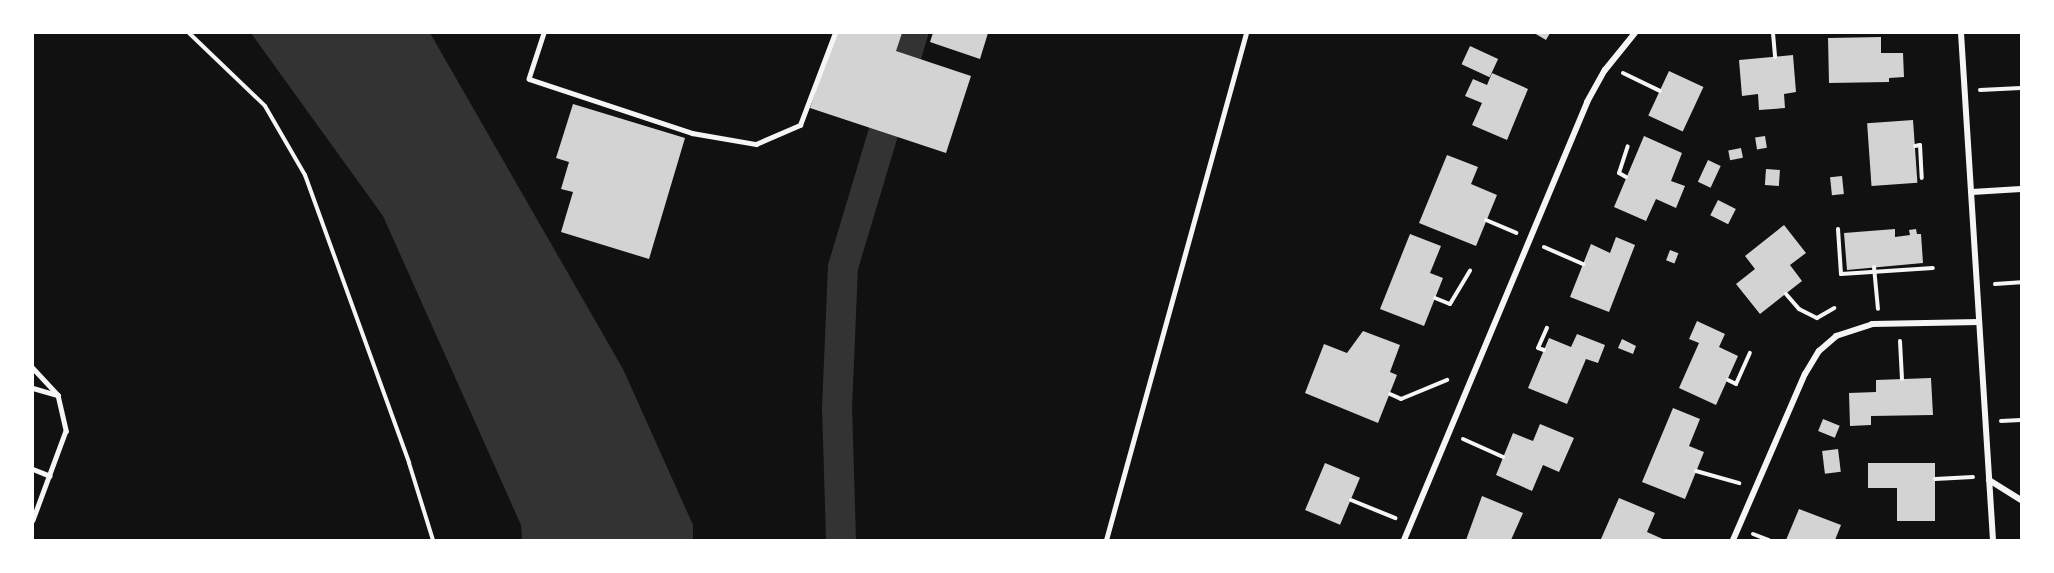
<!DOCTYPE html>
<html>
<head>
<meta charset="utf-8">
<style>
  body { margin:0 }
  #map { position:relative; width:2054px; height:573px; overflow:hidden; background:#111; font-family:"Nunito Sans",sans-serif }
  div>[style] { position:absolute }
  .water>* { inset:0; background:#333 }
  .canal>* { height:30px; margin:-15px; padding:0 15px; transform-origin:15px; border-radius:15px; background:#333 }
  .building>* { inset:0; background:#d3d3d3; transform-origin:0 0 }
  .path>* { height:4px; margin:-2px; padding:0 2px; transform-origin:2px; border-radius:2px; background:#f5f5f5 }
  .service>* { height:4.5px; margin:-2.25px; padding:0 2.25px; transform-origin:2.25px; border-radius:2.25px; background:#f5f5f5 }
  .minor>* { height:6px; margin:-3px; padding:0 3px; transform-origin:3px; border-radius:3px; background:#f5f5f5 }
  span { translate:-50% -50%; white-space:nowrap; text-align:center; line-height:1.15; -webkit-text-stroke:4.5px #fff; paint-order:stroke }
  .frame { position:absolute; inset:0; border:34px solid #fff; pointer-events:none }
</style>
</head>
<body>
<div id="map">
  <div class="water">
    <div style="clip-path:polygon(251px 33px,430px 33px,623px 369px,693px 525px,693px 540px,522px 540px,521px 525px,383px 216px)"></div>
  </div>
  <div class="canal">
    <div style="left:841px;top:540px;width:131px;rotate:-91.7deg"></div>
    <div style="left:837px;top:409px;width:142px;rotate:-87.6deg"></div>
    <div style="left:843px;top:267px;width:244px;rotate:-73.3deg"></div>
  </div>
  <div class="building">
    <div style="clip-path:polygon(835px 33px,902px 33px,896px 51px,971px 76px,946px 153px,810px 108px)"></div>
    <div style="clip-path:polygon(933px 33px,988px 33px,980px 59px,930px 42px)"></div>
    <div style="clip-path:polygon(1534px 33px,1550px 33px,1546px 40px)"></div>
    <div style="clip-path:polygon(1881px 37px,1881px 53px,1903px 53px,1904px 77px,1889px 78px,1889px 82px,1829px 83px,1828px 38px)"></div>
    <div style="left:1470px;top:46px;width:31px;height:20px;rotate:25deg"></div>
    <div style="clip-path:polygon(1793px 55px,1796px 92px,1784px 94px,1785px 108px,1759px 110px,1758px 94px,1742px 96px,1739px 60px)"></div>
    <div style="left:1669px;top:71px;width:38px;height:49px;rotate:25deg"></div>
    <div style="clip-path:polygon(1492px 73px,1528px 89px,1507px 140px,1472px 125px,1482px 103px,1465px 96px,1473px 79px,1487px 85px)"></div>
    <div style="clip-path:polygon(573px 104px,685px 138px,649px 259px,561px 232px,573px 192px,561px 189px,569px 162px,556px 158px)"></div>
    <div style="left:1913px;top:120px;width:63px;height:46px;rotate:86deg"></div>
    <div style="clip-path:polygon(1644px 136px,1682px 153px,1671px 181px,1685px 186px,1676px 208px,1656px 199px,1646px 221px,1614px 207px)"></div>
    <div style="left:1765px;top:136px;width:12px;height:10px;rotate:81deg"></div>
    <div style="left:1741px;top:148px;width:10px;height:13px;rotate:79deg"></div>
    <div style="clip-path:polygon(1447px 155px,1478px 167px,1471px 184px,1497px 195px,1476px 246px,1419px 223px)"></div>
    <div style="left:1708px;top:160px;width:14px;height:24px;rotate:25deg"></div>
    <div style="left:1766px;top:169px;width:14px;height:16px;rotate:4deg"></div>
    <div style="left:1842px;top:176px;width:18px;height:12px;rotate:84deg"></div>
    <div style="left:1718px;top:200px;width:20px;height:17px;rotate:27deg"></div>
    <div style="clip-path:polygon(1784px 225px,1806px 253px,1790px 265px,1802px 281px,1760px 314px,1736px 284px,1755px 269px,1745px 256px)"></div>
    <div style="clip-path:polygon(1895px 229px,1895px 237px,1910px 235px,1909px 230px,1916px 229px,1917px 234px,1921px 234px,1923px 263px,1847px 270px,1844px 233px)"></div>
    <div style="clip-path:polygon(1410px 234px,1441px 246px,1430px 273px,1443px 278px,1424px 326px,1380px 309px)"></div>
    <div style="clip-path:polygon(1616px 237px,1635px 245px,1609px 312px,1570px 297px,1591px 244px,1610px 253px)"></div>
    <div style="left:1670px;top:250px;width:9px;height:11px;rotate:21deg"></div>
    <div style="clip-path:polygon(1697px 321px,1725px 334px,1719px 347px,1738px 356px,1716px 405px,1679px 388px,1699px 343px,1689px 339px)"></div>
    <div style="clip-path:polygon(1363px 331px,1400px 345px,1390px 372px,1397px 375px,1378px 423px,1305px 393px,1324px 344px,1347px 353px)"></div>
    <div style="clip-path:polygon(1577px 334px,1605px 345px,1598px 363px,1586px 359px,1567px 404px,1528px 388px,1549px 338px,1571px 347px)"></div>
    <div style="clip-path:polygon(1622px 339px,1636px 346px,1633px 354px,1618px 348px)"></div>
    <div style="clip-path:polygon(1931px 378px,1933px 415px,1871px 416px,1871px 425px,1850px 426px,1849px 393px,1876px 392px,1876px 380px)"></div>
    <div style="clip-path:polygon(1673px 408px,1700px 419px,1689px 446px,1704px 452px,1685px 499px,1642px 482px)"></div>
    <div style="left:1823px;top:419px;width:18px;height:13px;rotate:22deg"></div>
    <div style="clip-path:polygon(1540px 424px,1574px 438px,1559px 472px,1543px 465px,1532px 491px,1496px 475px,1513px 433px,1533px 441px)"></div>
    <div style="left:1838px;top:449px;width:23px;height:16px;rotate:83deg"></div>
    <div style="left:1325px;top:463px;width:38px;height:51px;rotate:23deg"></div>
    <div style="clip-path:polygon(1868px 463px,1935px 463px,1935px 521px,1897px 521px,1897px 488px,1868px 488px)"></div>
    <div style="clip-path:polygon(1482px 496px,1523px 513px,1511px 540px,1466px 540px)"></div>
    <div style="clip-path:polygon(1619px 498px,1655px 513px,1647px 532px,1665px 540px,1601px 539px)"></div>
    <div style="clip-path:polygon(1799px 509px,1841px 525px,1835px 540px,1786px 540px)"></div>
  </div>
  <div class="path">
    <div style="left:189px;top:33px;width:105px;rotate:43.8deg"></div>
    <div style="left:265px;top:106px;width:80px;rotate:59.9deg"></div>
    <div style="left:305px;top:175px;width:306px;rotate:70.1deg"></div>
    <div style="left:409px;top:463px;width:81px;rotate:72.7deg"></div>
    <div style="left:1773px;top:33px;width:24px;rotate:85deg"></div>
    <div style="left:1623px;top:73px;width:41px;rotate:25.9deg"></div>
    <div style="left:1980px;top:90px;width:41px;rotate:-2.8deg"></div>
    <div style="left:1915px;top:146px;width:5px;rotate:-11deg"></div>
    <div style="left:1920px;top:145px;width:33px;rotate:87deg"></div>
    <div style="left:1626px;top:177px;width:8px;rotate:-150deg"></div>
    <div style="left:1619px;top:173px;width:28px;rotate:-72deg"></div>
    <div style="left:1486px;top:220px;width:33px;rotate:23deg"></div>
    <div style="left:1838px;top:229px;width:45px;rotate:86.2deg"></div>
    <div style="left:1841px;top:274px;width:92px;rotate:-3.7deg"></div>
    <div style="left:1544px;top:247px;width:43px;rotate:23.6deg"></div>
    <div style="left:1874px;top:267px;width:42px;rotate:84.6deg"></div>
    <div style="left:1995px;top:284px;width:26px;rotate:-4deg"></div>
    <div style="left:1786px;top:294px;width:20px;rotate:49deg"></div>
    <div style="left:1799px;top:309px;width:20px;rotate:27deg"></div>
    <div style="left:1817px;top:318px;width:20px;rotate:-30deg"></div>
    <div style="left:1435px;top:298px;width:16px;rotate:22deg"></div>
    <div style="left:1450px;top:304px;width:39px;rotate:-59deg"></div>
    <div style="left:1900px;top:341px;width:38px;rotate:87deg"></div>
    <div style="left:1544px;top:350px;width:6px;rotate:-162deg"></div>
    <div style="left:1538px;top:348px;width:22px;rotate:-66deg"></div>
    <div style="left:1728px;top:380px;width:9px;rotate:27deg"></div>
    <div style="left:1736px;top:384px;width:34px;rotate:-66deg"></div>
    <div style="left:1390px;top:394px;width:12px;rotate:24deg"></div>
    <div style="left:1401px;top:399px;width:50px;rotate:-22.4deg"></div>
    <div style="left:2001px;top:421px;width:20px;rotate:-3deg"></div>
    <div style="left:1463px;top:439px;width:44px;rotate:24.2deg"></div>
    <div style="left:1696px;top:471px;width:45px;rotate:15.6deg"></div>
    <div style="left:1935px;top:479px;width:38px;rotate:-3deg"></div>
    <div style="left:1351px;top:500px;width:48px;rotate:22.2deg"></div>
    <div style="left:1753px;top:534px;width:17px;rotate:21deg"></div>
  </div>
  <div class="service">
    <div style="left:544px;top:33px;width:48px;rotate:108.1deg"></div>
    <div style="left:529px;top:79px;width:172px;rotate:18.3deg"></div>
    <div style="left:692px;top:133px;width:65px;rotate:9.8deg"></div>
    <div style="left:756px;top:144px;width:48px;rotate:-23.4deg"></div>
    <div style="left:800px;top:125px;width:98px;rotate:-69.2deg"></div>
    <div style="left:33px;top:368px;width:37px;rotate:47deg"></div>
    <div style="left:58px;top:395px;width:37px;rotate:77deg"></div>
    <div style="left:66px;top:431px;width:95px;rotate:110.3deg"></div>
    <div style="left:33px;top:388px;width:26px;rotate:16deg"></div>
    <div style="left:33px;top:469px;width:18px;rotate:22deg"></div>
    <div style="left:1106px;top:540px;width:526px;rotate:-74.56deg"></div>
  </div>
  <div class="minor">
    <div style="left:1961px;top:33px;width:508px;rotate:86.39deg"></div>
    <div style="left:1972px;top:192px;width:49px;rotate:-3.5deg"></div>
    <div style="left:1989px;top:480px;width:38px;rotate:32deg"></div>
    <div style="left:1404px;top:540px;width:475px;rotate:-67.3deg"></div>
    <div style="left:1587px;top:102px;width:37px;rotate:-61deg"></div>
    <div style="left:1605px;top:70px;width:48px;rotate:-51deg"></div>
    <div style="left:1733px;top:540px;width:181px;rotate:-66.6deg"></div>
    <div style="left:1805px;top:374px;width:27px;rotate:-59deg"></div>
    <div style="left:1819px;top:351px;width:23px;rotate:-41deg"></div>
    <div style="left:1836px;top:336px;width:38px;rotate:-18deg"></div>
    <div style="left:1872px;top:324px;width:107px;rotate:-1.1deg"></div>
  </div>
  <div class="frame"></div>
</div>
</body>
</html>
